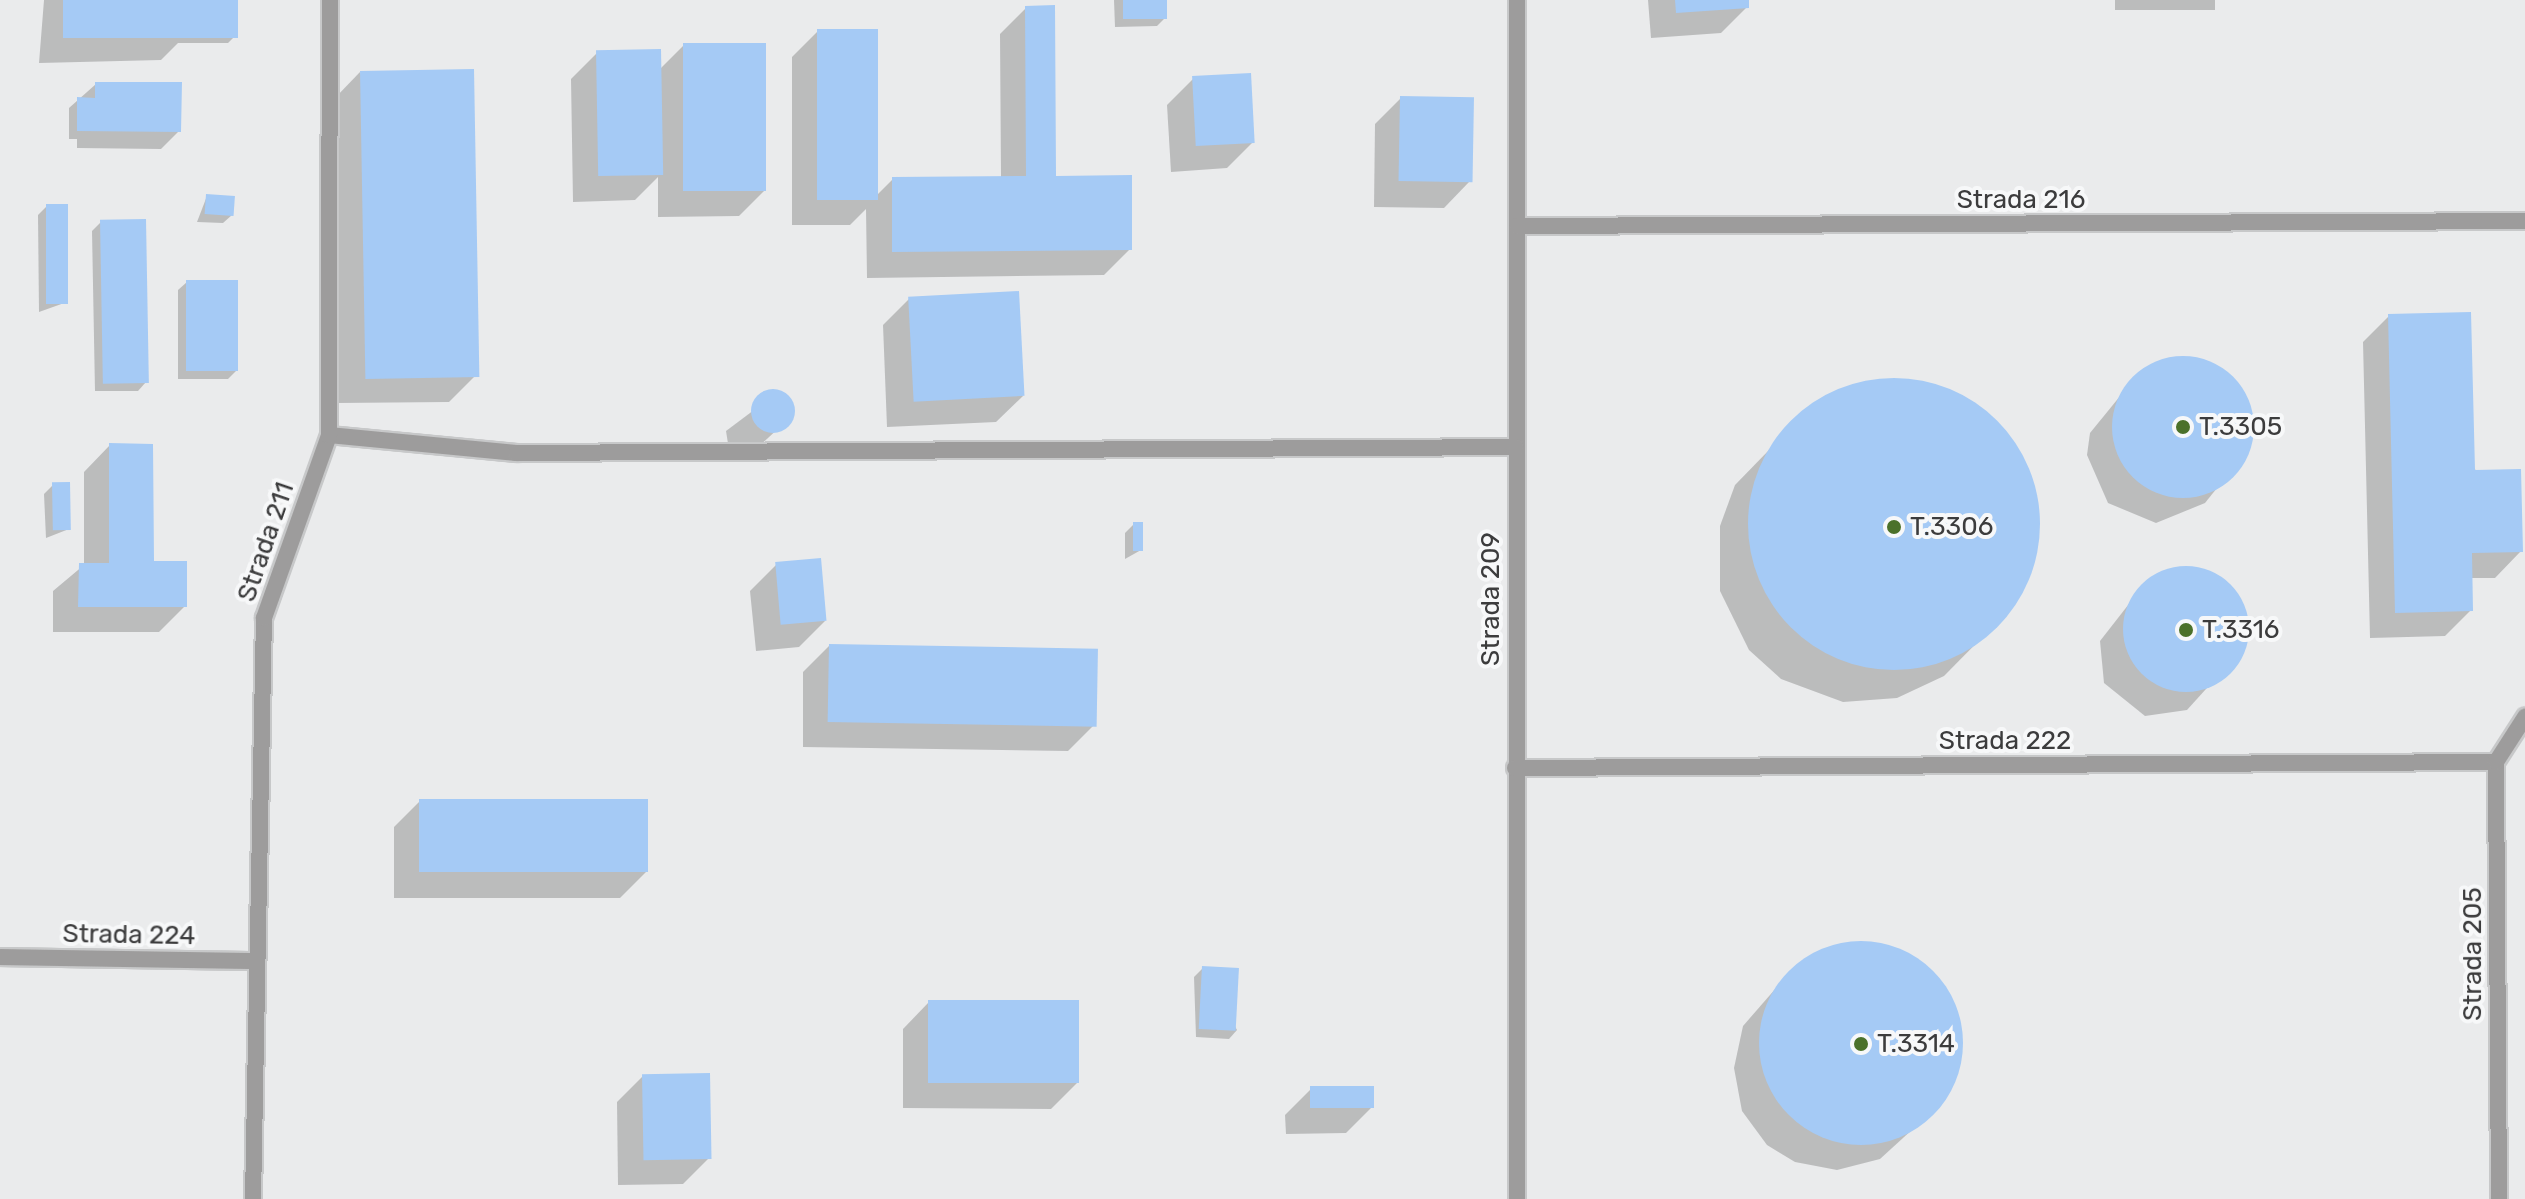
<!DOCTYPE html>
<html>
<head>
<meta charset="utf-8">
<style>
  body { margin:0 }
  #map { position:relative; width:2525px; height:1199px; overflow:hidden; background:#eaebec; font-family:Rubik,sans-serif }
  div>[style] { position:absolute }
  .shadow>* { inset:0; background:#0003; transform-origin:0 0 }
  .building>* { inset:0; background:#a5caf5; transform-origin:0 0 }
  .round { border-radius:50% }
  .roads { filter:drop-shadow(2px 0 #c7c8c9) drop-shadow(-2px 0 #c7c8c9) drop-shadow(0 2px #c7c8c9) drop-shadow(0 -2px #c7c8c9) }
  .service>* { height:16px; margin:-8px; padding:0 8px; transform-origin:8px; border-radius:8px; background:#9d9c9c }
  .dots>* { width:22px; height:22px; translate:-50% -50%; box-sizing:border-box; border:4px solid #f7f8f9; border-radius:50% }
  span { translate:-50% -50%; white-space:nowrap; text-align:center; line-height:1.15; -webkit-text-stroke:8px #f7f8f9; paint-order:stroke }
  .street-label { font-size:26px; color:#3c3c3d }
  .poi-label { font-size:26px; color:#3c3c3d }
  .left { translate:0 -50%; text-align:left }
</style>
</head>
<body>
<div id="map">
  <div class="shadow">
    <div style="clip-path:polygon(44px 0,236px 0,237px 34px,228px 43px,178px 43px,161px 60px,39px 63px)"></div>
    <div style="clip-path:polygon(1114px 0,1165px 0,1166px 17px,1157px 26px,1115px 27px)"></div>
    <div style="clip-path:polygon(1648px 0,1747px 0,1747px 7px,1721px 33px,1651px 38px)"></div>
    <div style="left:2115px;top:0;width:100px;height:10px"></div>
    <div style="clip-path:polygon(1026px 8px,1054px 178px,1130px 249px,1104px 275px,867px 278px,866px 209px,850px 225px,792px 225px,792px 57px,818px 31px,876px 196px,893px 179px,1001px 178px,1000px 34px)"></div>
    <div style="clip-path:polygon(683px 46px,765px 190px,739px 216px,658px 217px,658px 177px,635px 200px,573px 202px,571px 79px,597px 53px,659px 70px)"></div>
    <div style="clip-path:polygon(360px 72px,475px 376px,449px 402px,337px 403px,334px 99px)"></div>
    <div style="clip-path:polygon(1193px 79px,1253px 142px,1227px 168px,1171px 172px,1167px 105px)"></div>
    <div style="clip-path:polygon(96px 84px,179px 131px,161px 149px,77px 148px,77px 139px,69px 139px,69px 108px)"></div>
    <div style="clip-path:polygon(1401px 98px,1470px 181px,1444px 208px,1374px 207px,1375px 124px)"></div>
    <div style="clip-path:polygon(207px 196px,232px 215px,223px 223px,197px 222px)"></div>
    <div style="clip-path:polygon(47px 206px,67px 302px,39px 312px,38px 215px)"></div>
    <div style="clip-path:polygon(101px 222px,146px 382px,138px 391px,95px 391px,92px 231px)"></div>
    <div style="clip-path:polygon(187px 282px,237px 370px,228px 379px,178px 379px,178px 290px)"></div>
    <div style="clip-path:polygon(909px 299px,1023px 396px,996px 422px,887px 427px,883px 325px)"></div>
    <div style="clip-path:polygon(2389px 316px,2521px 551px,2495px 578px,2471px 578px,2471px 610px,2445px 636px,2370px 638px,2363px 342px)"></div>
    <div style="clip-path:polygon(2183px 359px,2232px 378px,2252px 427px,2249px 448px,2205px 503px,2156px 523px,2108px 503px,2087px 455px,2090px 433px,2134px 379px)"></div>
    <div style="clip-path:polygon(1919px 382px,1979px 407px,2016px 446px,2036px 498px,2036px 552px,2016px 603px,1944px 676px,1897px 698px,1843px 702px,1781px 679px,1749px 650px,1720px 591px,1720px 526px,1735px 485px,1814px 404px,1864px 383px)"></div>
    <div style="clip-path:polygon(778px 392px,793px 415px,745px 459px,729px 450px,726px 431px)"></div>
    <div style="clip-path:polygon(110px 445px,152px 563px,185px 606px,159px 632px,53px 632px,53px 591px,84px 565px,84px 472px)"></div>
    <div style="clip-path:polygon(53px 485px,69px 529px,46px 538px,44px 494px)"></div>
    <div style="clip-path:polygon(1134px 524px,1141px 550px,1125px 559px,1125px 533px)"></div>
    <div style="clip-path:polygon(776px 565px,825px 621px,799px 647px,756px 651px,750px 591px)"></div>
    <div style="clip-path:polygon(2192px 568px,2212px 574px,2242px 604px,2244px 647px,2187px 710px,2145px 716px,2104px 683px,2100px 641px,2143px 586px,2160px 574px)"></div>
    <div style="clip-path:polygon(829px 646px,1094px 725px,1068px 751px,803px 747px,803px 672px)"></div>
    <div style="clip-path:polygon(420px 801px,646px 872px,620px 898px,394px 898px,394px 827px)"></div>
    <div style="clip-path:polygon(1869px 943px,1928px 969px,1953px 1004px,1957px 1069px,1937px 1107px,1880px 1159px,1837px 1170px,1795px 1162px,1767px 1145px,1742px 1111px,1734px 1068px,1743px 1026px,1790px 972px,1826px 949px)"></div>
    <div style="clip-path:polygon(1203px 968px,1237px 1030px,1229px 1039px,1196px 1037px,1194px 977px)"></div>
    <div style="clip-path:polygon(929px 1002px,1077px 1083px,1051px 1109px,903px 1108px,903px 1029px)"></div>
    <div style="clip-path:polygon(643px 1076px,709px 1158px,683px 1184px,618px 1185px,617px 1102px)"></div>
    <div style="clip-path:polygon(1311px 1089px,1372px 1107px,1346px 1133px,1286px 1134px,1285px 1115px)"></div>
  </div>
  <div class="building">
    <div style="left:63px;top:0;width:175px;height:38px"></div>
    <div style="left:1123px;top:0;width:44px;height:19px"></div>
    <div style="clip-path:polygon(1675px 0,1749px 0,1749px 8px,1676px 13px)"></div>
    <div style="clip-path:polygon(1055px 5px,1056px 176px,1132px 175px,1132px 250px,892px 252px,892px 177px,1026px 176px,1025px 6px)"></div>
    <div style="left:817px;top:29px;width:61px;height:171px"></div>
    <div style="left:766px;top:43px;width:148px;height:83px;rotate:90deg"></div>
    <div style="left:661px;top:49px;width:126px;height:65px;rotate:89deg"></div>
    <div style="left:474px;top:69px;width:308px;height:114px;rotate:89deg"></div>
    <div style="left:1251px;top:73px;width:70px;height:59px;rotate:87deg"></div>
    <div style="clip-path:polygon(95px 82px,182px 82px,181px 132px,77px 131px,77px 97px,95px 98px)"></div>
    <div style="left:1400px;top:96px;width:74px;height:85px;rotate:1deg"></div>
    <div style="left:206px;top:194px;width:29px;height:20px;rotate:4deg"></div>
    <div style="left:46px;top:204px;width:22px;height:100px"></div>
    <div style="left:146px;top:219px;width:164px;height:46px;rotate:89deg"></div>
    <div style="left:186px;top:280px;width:52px;height:91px"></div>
    <div style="left:1019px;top:291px;width:105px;height:111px;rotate:87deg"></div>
    <div style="clip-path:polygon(2471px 312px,2475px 470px,2521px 469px,2523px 552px,2472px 553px,2473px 611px,2395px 613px,2388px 314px)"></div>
    <div class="round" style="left:2112px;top:356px;width:142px;height:142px"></div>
    <div class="round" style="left:1748px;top:378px;width:292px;height:292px"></div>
    <div class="round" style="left:751px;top:389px;width:44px;height:44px"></div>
    <div style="clip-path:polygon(109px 443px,153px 444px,154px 561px,187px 561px,187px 607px,78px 607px,79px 563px,109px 563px)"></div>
    <div style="left:70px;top:482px;width:48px;height:18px;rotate:89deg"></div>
    <div style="left:1143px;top:522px;width:29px;height:10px;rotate:90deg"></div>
    <div style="left:821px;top:558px;width:63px;height:46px;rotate:85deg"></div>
    <div class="round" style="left:2123px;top:566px;width:126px;height:126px"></div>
    <div style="left:829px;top:644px;width:269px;height:78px;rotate:1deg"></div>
    <div style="left:419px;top:799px;width:229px;height:73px"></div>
    <div class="round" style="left:1759px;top:941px;width:204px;height:204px"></div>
    <div style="left:1202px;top:966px;width:37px;height:63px;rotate:3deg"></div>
    <div style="left:928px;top:1000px;width:151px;height:83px"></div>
    <div style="left:710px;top:1073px;width:86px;height:68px;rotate:89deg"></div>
    <div style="left:1374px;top:1086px;width:22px;height:64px;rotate:90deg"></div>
  </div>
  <div class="roads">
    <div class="service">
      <div style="left:1517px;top:0;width:1199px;rotate:90deg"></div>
      <div style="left:1517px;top:226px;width:1008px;rotate:-0.28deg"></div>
      <div style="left:329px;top:435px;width:188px;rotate:5.5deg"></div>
      <div style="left:516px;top:453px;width:1000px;rotate:-0.34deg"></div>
      <div style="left:1515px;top:768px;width:981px;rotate:-0.35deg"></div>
      <div style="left:0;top:957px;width:257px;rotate:0.9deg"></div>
      <div style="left:253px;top:1199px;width:581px;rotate:-88.92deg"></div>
      <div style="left:264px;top:618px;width:194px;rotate:-70.4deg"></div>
      <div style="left:329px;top:435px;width:435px;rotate:-89.9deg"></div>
      <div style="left:2499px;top:1199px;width:437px;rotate:-90.4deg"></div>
      <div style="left:2496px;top:762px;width:54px;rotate:-57.2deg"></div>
    </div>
  </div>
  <div class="dots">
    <div style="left:2183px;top:427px;background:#4b712a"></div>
    <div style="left:1894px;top:527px;background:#4b712a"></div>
    <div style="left:2186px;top:630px;background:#4b712a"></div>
    <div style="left:1861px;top:1044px;background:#4b712a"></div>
  </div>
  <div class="street-label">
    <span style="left:2021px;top:200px">Strada 216</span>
    <span style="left:266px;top:542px;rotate:-71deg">Strada 211</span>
    <span style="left:1491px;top:599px;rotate:-90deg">Strada 209</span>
    <span style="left:2005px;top:741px">Strada 222</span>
    <span style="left:129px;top:935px;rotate:1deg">Strada 224</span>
    <span style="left:2473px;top:954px;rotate:-90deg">Strada 205</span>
  </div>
  <div class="poi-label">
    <span class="left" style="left:2199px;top:427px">T.3305</span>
    <span class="left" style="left:1910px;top:527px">T.3306</span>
    <span class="left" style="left:2202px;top:630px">T.3316</span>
    <span class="left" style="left:1877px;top:1044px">T.3314</span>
  </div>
</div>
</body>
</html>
